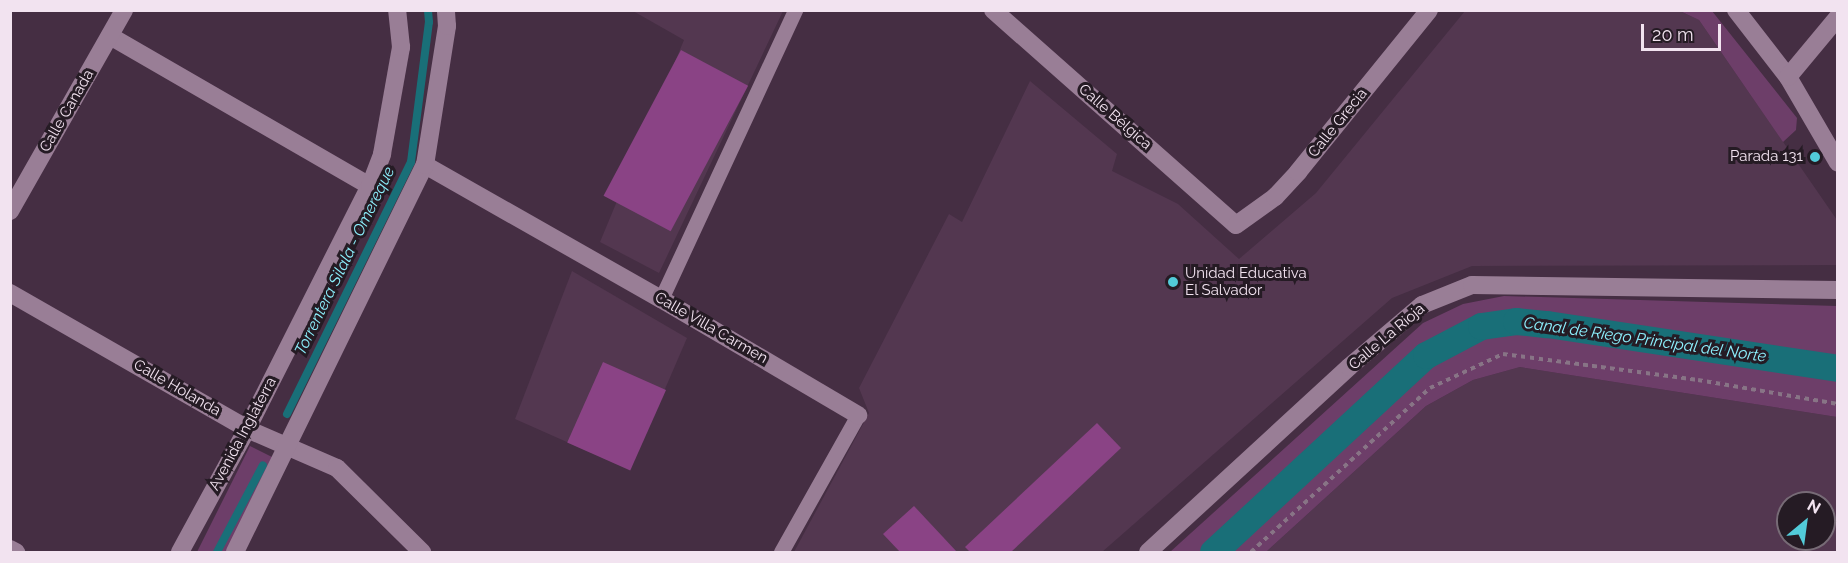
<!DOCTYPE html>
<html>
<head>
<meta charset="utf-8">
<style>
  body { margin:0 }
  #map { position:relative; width:1848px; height:563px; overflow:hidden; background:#452e43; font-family:Raleway,sans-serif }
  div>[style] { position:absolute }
  .built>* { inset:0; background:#533750 }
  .green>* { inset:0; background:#6d3e69 }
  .stream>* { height:8px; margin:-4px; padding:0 4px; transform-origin:4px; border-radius:4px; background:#196f78 }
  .canal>* { height:27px; margin:-13.5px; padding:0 13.5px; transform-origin:13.5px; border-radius:13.5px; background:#196f78 }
  .building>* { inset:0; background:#8a4385; transform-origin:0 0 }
  .path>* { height:4px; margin-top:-2px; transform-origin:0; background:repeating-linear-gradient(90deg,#887486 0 4.5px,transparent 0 9px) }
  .service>* { height:15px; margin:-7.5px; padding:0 7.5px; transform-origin:7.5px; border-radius:7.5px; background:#997e96 }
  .minor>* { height:18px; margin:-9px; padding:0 9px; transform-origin:9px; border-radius:9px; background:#997e96 }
  .dots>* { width:16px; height:16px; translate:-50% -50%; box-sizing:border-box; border:3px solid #251b24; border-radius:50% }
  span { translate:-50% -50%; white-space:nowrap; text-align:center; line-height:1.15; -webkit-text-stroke:6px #251b24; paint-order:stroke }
  .street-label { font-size:15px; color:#f2e3f0 }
  .poi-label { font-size:15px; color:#f2e3f0 }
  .right { translate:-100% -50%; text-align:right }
  .left { translate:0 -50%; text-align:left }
  .water-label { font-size:16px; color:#8df1fe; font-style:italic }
  .frame { position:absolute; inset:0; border:12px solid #f2e3f0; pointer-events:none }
  .north { position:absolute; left:1776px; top:491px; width:60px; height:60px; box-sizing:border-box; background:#251b24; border:2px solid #776b76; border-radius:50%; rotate:29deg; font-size:16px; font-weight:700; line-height:24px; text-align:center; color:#f2e3f0 }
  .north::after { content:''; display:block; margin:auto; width:21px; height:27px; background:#52cbd9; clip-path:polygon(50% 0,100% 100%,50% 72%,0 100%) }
  .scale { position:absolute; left:1641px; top:24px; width:80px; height:27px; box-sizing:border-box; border:3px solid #f2e3f0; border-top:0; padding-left:8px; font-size:18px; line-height:21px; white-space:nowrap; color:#f2e3f0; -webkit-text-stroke:4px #251b24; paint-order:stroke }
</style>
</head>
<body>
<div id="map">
  <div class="built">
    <div style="clip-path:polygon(633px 11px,783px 11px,659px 273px,600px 242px,684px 40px)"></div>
    <div style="clip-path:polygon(1465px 11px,1680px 11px,1699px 20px,1837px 220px,1837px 265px,1472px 266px,1392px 298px,1102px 552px,794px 552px,869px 413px,859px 388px,949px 214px,962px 222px,1030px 81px,1117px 154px,1112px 171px,1178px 204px,1239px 259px,1316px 193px)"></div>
    <div style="clip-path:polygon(572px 271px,687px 338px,630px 470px,515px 419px)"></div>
    <div style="clip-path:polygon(evenodd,1520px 367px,1837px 417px,1837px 552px,1266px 552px,1426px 406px,1473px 380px,1520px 367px,1788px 503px,1824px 503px,1824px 539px,1788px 539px,1788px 503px)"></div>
  </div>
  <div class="green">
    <div style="clip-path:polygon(1680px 11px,1712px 11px,1797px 118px,1796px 130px,1783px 142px,1699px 20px)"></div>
    <div style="clip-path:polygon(1504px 296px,1837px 306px,1837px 417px,1520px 367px,1473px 380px,1426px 406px,1266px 552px,1170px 552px,1423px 323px,1463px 304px)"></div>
    <div style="clip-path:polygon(250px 446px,276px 459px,227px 552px,197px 552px)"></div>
  </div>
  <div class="stream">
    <div style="left:287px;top:414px;width:281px;rotate:-63.8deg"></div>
    <div style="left:411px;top:162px;width:141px;rotate:-82.7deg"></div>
    <div style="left:429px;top:22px;width:12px;rotate:-95deg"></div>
    <div style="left:217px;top:552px;width:98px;rotate:-62.1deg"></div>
  </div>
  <div class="canal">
    <div style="left:1213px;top:552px;width:290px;rotate:-42.8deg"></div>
    <div style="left:1426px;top:355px;width:62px;rotate:-27.8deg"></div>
    <div style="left:1481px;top:326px;width:35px;rotate:-8deg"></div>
    <div style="left:1516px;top:321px;width:31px;rotate:6deg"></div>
    <div style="left:1547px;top:324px;width:294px;rotate:8.6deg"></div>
  </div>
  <div class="building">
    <div style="left:681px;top:50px;width:76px;height:165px;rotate:28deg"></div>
    <div style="left:603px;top:362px;width:69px;height:88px;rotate:24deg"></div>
    <div style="clip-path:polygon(1097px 423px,1121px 448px,1011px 552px,970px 552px,965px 547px)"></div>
    <div style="clip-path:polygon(914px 506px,957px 552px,900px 552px,883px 534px)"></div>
  </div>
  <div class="path">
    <div style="left:1251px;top:552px;width:243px;rotate:-42.5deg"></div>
    <div style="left:1430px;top:388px;width:81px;rotate:-25deg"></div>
    <div style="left:1503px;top:354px;width:197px;rotate:7.6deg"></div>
    <div style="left:1698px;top:380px;width:142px;rotate:9.7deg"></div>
  </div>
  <div class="service">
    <div style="left:661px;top:299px;width:319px;rotate:-65.1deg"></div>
    <div style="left:781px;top:552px;width:157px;rotate:-60.7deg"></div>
  </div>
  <div class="minor">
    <div style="left:993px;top:10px;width:324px;rotate:41.5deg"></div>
    <div style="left:1236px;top:225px;width:48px;rotate:-35.7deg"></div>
    <div style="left:1275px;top:197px;width:34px;rotate:-47deg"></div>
    <div style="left:1298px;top:172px;width:208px;rotate:-51deg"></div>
    <div style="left:1736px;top:10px;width:85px;rotate:52.2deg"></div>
    <div style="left:1788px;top:77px;width:99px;rotate:59.8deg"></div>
    <div style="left:110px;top:36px;width:300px;rotate:30deg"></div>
    <div style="left:1788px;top:77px;width:78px;rotate:-50.2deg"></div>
    <div style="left:425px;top:165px;width:271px;rotate:29.6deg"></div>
    <div style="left:661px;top:299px;width:229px;rotate:30.5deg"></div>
    <div style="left:10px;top:211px;width:231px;rotate:-60.4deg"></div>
    <div style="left:10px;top:293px;width:273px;rotate:29.8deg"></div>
    <div style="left:247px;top:429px;width:98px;rotate:23.4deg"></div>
    <div style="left:337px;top:468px;width:120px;rotate:44.7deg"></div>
    <div style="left:10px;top:549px;width:7px;rotate:27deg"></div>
    <div style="left:180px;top:552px;width:140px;rotate:-61.4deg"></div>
    <div style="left:247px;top:429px;width:272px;rotate:-63.2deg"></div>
    <div style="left:370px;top:186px;width:34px;rotate:-69deg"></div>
    <div style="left:382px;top:154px;width:109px;rotate:-79.9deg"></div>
    <div style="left:401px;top:47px;width:37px;rotate:-96deg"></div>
    <div style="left:235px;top:552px;width:431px;rotate:-63.9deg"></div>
    <div style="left:425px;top:165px;width:141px;rotate:-81deg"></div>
    <div style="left:447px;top:26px;width:16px;rotate:-94deg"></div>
    <div style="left:1148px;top:552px;width:273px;rotate:-42.6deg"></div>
    <div style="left:1349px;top:367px;width:96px;rotate:-40.3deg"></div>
    <div style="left:1422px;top:305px;width:54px;rotate:-21.8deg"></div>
    <div style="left:1472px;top:285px;width:366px;rotate:0.8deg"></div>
  </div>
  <div class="dots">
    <div style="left:1815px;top:157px;background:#52cbd9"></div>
    <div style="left:1173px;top:282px;background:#52cbd9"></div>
  </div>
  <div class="street-label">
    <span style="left:67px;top:111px;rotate:-60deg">Calle Canada</span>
    <span style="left:1115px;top:117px;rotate:41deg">Calle Bélgica</span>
    <span style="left:1338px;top:123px;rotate:-51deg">Calle Grecia</span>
    <span style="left:711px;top:328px;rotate:30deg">Calle Villa Carmen</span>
    <span style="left:1387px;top:337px;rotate:-40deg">Calle La Rioja</span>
    <span style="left:177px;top:388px;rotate:30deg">Calle Holanda</span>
    <span style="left:243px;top:434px;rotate:-62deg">Avenida Inglaterra</span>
  </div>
  <div class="poi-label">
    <span class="right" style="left:1803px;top:157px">Parada 131</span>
    <span class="left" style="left:1185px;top:282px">Unidad Educativa<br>El Salvador</span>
  </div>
  <div class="water-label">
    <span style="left:345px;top:261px;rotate:-64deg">Torrentera Silala - Omereque</span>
    <span style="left:1645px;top:340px;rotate:8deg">Canal de Riego Principal del Norte</span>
  </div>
  <div class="frame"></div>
  <div class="north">N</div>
  <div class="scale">20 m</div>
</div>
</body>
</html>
